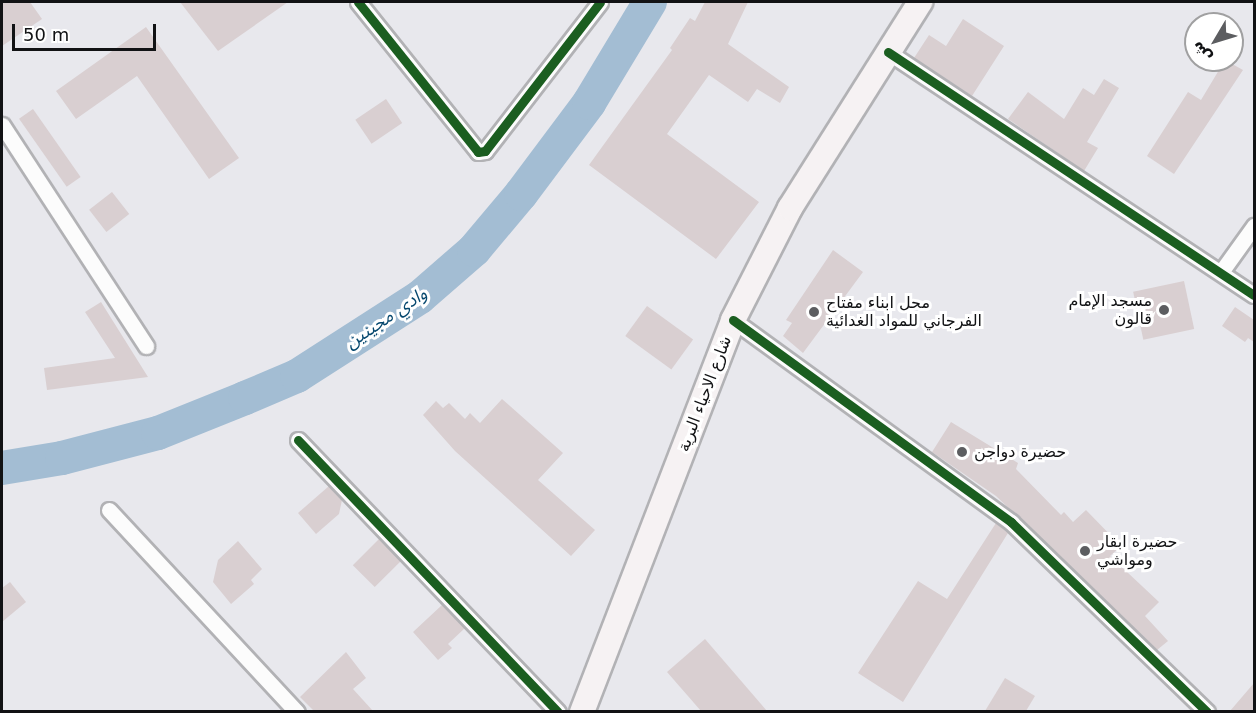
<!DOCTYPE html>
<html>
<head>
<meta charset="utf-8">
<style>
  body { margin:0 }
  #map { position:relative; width:1256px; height:713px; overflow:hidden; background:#e8e8ed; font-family:"DejaVu Sans","Noto Sans Arabic",sans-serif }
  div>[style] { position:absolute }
  .river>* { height:34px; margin:-17px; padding:0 17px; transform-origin:17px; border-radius:17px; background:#a3bdd3 }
  .building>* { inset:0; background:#d9cfd1; transform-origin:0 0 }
  .roads { filter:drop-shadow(2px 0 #b2b2b5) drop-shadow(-2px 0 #b2b2b5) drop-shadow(0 2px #b2b2b5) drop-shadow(0 -2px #b2b2b5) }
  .minor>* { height:15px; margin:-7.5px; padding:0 7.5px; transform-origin:7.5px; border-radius:7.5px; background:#fcfcfc }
  .primary>* { height:24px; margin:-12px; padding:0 12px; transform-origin:12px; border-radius:12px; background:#f6f2f3 }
  .cycleway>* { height:9px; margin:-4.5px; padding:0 4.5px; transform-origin:4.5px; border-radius:4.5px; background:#1b5e20 }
  .dots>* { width:16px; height:16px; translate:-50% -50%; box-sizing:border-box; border:3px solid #fff; border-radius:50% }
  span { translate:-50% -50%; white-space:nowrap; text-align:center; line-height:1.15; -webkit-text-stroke:6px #fff; paint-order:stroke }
  .poi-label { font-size:16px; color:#111214 }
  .right { translate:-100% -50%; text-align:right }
  .left { translate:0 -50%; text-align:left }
  .street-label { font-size:16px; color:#111214 }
  .water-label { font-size:18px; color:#05476e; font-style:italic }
  .frame { position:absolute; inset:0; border:3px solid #111214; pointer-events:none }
  .north { position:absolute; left:1184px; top:12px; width:60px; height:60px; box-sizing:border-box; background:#fff; border:2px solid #a0a0a1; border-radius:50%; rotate:232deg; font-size:16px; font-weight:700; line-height:24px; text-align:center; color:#111214 }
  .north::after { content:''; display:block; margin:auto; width:21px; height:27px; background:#5c5d60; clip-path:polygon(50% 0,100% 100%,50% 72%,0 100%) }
  .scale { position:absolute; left:12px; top:24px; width:144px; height:27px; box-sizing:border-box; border:3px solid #111214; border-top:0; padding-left:8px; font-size:18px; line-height:21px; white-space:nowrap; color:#111214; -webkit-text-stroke:4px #fff; paint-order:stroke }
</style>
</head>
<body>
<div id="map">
  <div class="river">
    <div style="left:2px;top:468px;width:61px;rotate:-9.5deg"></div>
    <div style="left:62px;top:458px;width:99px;rotate:-14.6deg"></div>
    <div style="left:158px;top:433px;width:94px;rotate:-21.9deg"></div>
    <div style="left:245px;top:398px;width:56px;rotate:-22.9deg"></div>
    <div style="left:297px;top:376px;width:146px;rotate:-32.7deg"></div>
    <div style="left:420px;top:297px;width:72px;rotate:-41deg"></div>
    <div style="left:474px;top:250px;width:73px;rotate:-50deg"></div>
    <div style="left:521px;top:194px;width:114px;rotate:-53.2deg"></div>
    <div style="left:589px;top:103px;width:118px;rotate:-58.9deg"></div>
  </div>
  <div class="building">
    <div style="clip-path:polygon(2px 2px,30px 2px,42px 19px,2px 46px)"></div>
    <div style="clip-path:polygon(180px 2px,288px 2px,218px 51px)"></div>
    <div style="clip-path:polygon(705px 2px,748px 2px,728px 44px,789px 87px,780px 103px,757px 89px,748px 102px,709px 75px,667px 134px,759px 202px,716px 259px,589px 165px,672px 50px,670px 48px,690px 18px,695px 21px)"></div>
    <div style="clip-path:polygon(963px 19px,1004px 46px,972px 96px,914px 58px,929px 35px,946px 46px)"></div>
    <div style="clip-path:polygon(146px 27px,239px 158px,209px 179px,137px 76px,76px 119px,56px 91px)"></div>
    <div style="clip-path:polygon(1225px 60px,1243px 70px,1174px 174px,1147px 156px,1188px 92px,1201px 100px)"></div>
    <div style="clip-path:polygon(1104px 79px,1119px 88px,1087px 142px,1098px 148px,1084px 171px,1008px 119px,1028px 92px,1064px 119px,1083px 88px,1094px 95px)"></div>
    <div style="left:386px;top:99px;width:29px;height:37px;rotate:56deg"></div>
    <div style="left:33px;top:109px;width:83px;height:17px;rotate:55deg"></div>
    <div style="left:112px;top:192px;width:28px;height:29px;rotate:52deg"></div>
    <div style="clip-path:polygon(833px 250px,863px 272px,803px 353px,783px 336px,792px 323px,786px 320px)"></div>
    <div style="left:1184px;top:281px;width:49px;height:52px;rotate:78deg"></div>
    <div style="clip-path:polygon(101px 302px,148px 377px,47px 390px,44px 368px,115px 358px,85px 312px)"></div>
    <div style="left:647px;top:306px;width:57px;height:37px;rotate:36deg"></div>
    <div style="clip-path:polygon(1235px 307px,1254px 320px,1254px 342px,1248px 338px,1245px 342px,1222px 326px)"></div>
    <div style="clip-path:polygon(502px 399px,563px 453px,538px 480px,595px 530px,571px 556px,455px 451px,423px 415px,436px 401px,443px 408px,449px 403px,465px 419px,470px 413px,480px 423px)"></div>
    <div style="clip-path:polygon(951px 422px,1018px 463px,1016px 469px,1061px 515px,1064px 512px,1073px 522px,1086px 510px,1121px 546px,1110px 556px,1159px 602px,1145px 616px,1168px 641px,1157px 650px,996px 496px,932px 452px)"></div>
    <div style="clip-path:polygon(329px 486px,342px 500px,339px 514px,316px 534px,298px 513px)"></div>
    <div style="clip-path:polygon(996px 523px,1008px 533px,903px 702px,858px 673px,918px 581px,947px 599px)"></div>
    <div style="left:379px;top:539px;width:31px;height:37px;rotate:45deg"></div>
    <div style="clip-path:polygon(238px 541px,262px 569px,251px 580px,254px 584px,231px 604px,213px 582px,218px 560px)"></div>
    <div style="clip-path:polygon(10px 582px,26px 602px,2px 622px,2px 588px)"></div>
    <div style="clip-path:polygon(442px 605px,465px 628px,448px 644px,452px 648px,438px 660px,413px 632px)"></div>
    <div style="clip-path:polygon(705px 639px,767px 711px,701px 711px,667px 672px)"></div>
    <div style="clip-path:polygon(346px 652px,366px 678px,353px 689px,373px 711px,314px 711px,300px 697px)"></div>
    <div style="clip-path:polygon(1005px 678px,1035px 696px,1026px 711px,985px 711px)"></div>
    <div style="clip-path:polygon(1254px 683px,1254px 711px,1230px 711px)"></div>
  </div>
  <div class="roads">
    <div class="minor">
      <div style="left:358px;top:2px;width:192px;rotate:51.3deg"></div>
      <div style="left:478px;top:152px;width:7px;rotate:-8deg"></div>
      <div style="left:485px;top:151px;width:188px;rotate:-52.3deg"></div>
      <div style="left:888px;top:52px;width:439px;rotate:33.6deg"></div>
      <div style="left:2px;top:125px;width:264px;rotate:56.9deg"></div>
      <div style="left:1221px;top:272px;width:57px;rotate:-54.3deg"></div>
      <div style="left:733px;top:320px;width:344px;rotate:36deg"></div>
      <div style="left:1011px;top:522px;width:273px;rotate:44.1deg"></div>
      <div style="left:298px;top:440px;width:376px;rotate:46.3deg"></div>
      <div style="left:109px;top:510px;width:276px;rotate:47.1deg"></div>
    </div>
    <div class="primary">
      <div style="left:582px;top:712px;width:420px;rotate:-68.9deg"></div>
      <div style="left:733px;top:320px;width:126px;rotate:-63deg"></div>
      <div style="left:790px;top:208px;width:244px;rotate:-57.7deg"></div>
    </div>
  </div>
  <div class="cycleway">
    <div style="left:358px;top:2px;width:192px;rotate:51.3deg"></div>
    <div style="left:478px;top:152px;width:7px;rotate:-8deg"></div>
    <div style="left:485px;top:151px;width:188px;rotate:-52.3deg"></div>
    <div style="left:888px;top:52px;width:439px;rotate:33.6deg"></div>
    <div style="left:733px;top:320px;width:344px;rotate:36deg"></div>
    <div style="left:1011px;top:522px;width:273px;rotate:44.1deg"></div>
    <div style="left:298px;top:440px;width:376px;rotate:46.3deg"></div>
  </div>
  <div class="dots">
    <div style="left:1164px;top:310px;background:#5c5d60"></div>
    <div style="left:814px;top:312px;background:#5c5d60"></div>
    <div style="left:962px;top:452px;background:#5c5d60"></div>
    <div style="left:1085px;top:551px;background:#5c5d60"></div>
  </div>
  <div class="poi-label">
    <span class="right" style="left:1152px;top:310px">مسجد الإمام<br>قالون</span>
    <span class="left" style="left:826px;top:312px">محل ابناء مفتاح<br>الفرجاني للمواد الغدائية</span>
    <span class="left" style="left:974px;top:452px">حضيرة دواجن</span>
    <span class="left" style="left:1097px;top:551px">حضيرة ابقار<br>ومواشي</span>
  </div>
  <div class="street-label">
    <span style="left:705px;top:394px;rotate:-69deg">شارع الاحياء البرية</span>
  </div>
  <div class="water-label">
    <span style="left:386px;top:318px;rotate:-34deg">وادي مجينين</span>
  </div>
  <div class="frame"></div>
  <div class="north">ش</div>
  <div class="scale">50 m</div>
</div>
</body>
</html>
